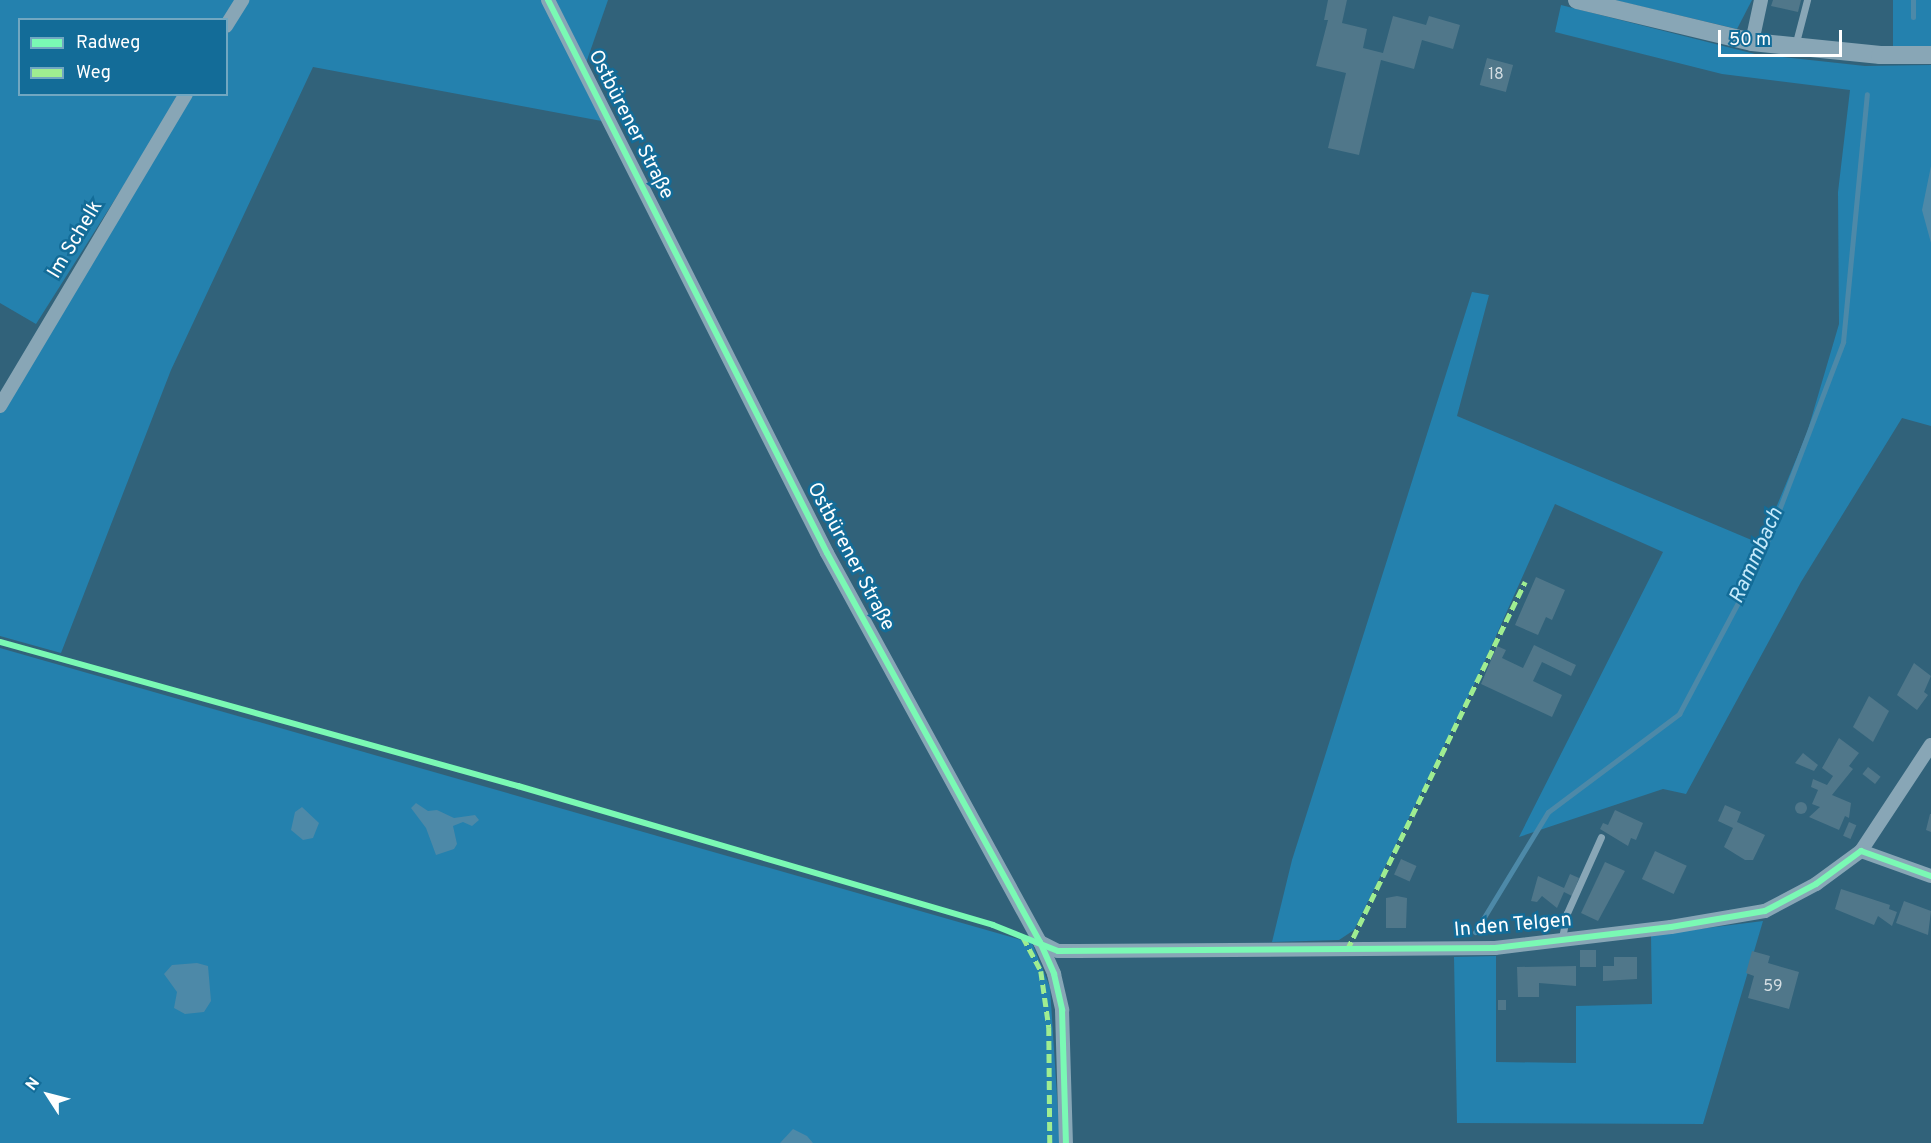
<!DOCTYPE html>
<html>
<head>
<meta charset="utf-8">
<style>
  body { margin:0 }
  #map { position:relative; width:1931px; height:1143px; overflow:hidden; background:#31627a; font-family:Overpass,sans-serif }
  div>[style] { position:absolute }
  .green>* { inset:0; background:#2481ae; transform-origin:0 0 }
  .water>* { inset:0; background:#4d89a8 }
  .stream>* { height:5px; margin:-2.5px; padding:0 2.5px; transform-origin:2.5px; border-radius:2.5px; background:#4d89a8 }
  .building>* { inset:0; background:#50778a; transform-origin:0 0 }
  .round { border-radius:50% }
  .service>* { height:7px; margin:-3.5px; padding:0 3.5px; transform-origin:3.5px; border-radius:3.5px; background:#88a6b6 }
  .minor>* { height:14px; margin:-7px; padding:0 7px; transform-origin:7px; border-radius:7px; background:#88a6b6 }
  .tertiary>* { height:18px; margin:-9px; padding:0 9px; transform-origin:9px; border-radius:9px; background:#88a6b6 }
  .quiet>* { height:4.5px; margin-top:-2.25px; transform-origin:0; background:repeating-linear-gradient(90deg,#9fed91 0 9px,transparent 0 13.5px) }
  .cycleway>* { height:6px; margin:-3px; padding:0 3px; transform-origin:3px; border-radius:3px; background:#7af9b4 }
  span { translate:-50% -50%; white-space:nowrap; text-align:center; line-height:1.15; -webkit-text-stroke:5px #136c98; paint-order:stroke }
  .number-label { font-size:16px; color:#d3dde2 }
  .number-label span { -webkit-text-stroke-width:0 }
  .street-label { font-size:20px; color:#fff }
  .water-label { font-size:21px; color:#c5eafb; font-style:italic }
  .legend { position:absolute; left:18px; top:18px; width:210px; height:78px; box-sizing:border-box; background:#136c98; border:2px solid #71a7c1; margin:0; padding:8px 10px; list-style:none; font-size:18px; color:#fff }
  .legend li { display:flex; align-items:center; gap:12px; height:30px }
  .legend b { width:30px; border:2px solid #71a7c1 }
  .north { position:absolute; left:18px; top:1065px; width:60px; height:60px; -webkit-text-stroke:4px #136c98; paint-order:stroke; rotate:306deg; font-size:16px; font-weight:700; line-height:24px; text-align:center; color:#fff }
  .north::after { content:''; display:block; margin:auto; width:21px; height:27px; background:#fff; clip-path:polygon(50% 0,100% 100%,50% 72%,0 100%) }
  .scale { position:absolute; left:1718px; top:30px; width:124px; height:27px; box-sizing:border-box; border:3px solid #fff; border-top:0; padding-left:8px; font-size:18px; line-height:21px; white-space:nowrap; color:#fff; -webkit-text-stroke:4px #136c98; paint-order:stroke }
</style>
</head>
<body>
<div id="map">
  <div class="green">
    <div style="clip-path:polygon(0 0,235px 0,224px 19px,20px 20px,20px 94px,181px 95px,36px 324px,0 303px)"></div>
    <div style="clip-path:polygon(247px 0,545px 0,607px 122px,313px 67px,171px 370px,61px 653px,0 636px,0 413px,191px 95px,226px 94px,227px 35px)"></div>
    <div style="clip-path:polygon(552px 0,608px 0,585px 66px)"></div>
    <div style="clip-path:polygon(1614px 0,1752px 0,1737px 29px)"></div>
    <div style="left:1893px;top:0;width:38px;height:46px"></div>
    <div style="clip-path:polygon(1561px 5px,1755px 54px,1865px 66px,1931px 65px,1931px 426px,1902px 418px,1801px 582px,1686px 794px,1663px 789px,1519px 837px,1663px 552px,1555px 504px,1474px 685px,1354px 930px,1339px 940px,1272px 942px,1292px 860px,1472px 292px,1489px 295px,1457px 416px,1761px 544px,1807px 433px,1839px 324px,1838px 192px,1850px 90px,1722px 74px,1555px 32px)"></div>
    <div style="clip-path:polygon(0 648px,1032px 943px,1050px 987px,1060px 1143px,0 1143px)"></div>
    <div style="clip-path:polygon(1763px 921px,1703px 1124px,1457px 1123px,1454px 957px,1496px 956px,1496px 1062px,1576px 1063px,1576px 1006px,1652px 1004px,1651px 935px)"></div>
  </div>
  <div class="water">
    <div style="clip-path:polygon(1931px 166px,1931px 243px,1922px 210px)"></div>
    <div style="clip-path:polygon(416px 803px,428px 811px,437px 810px,454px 818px,475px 815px,479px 820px,472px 826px,463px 822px,453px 826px,457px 844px,454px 849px,436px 855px,426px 828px,411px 808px)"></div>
    <div style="clip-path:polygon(302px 807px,319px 823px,313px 838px,303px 840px,291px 830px,295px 812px)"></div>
    <div style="clip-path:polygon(197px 963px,208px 966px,211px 1001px,204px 1012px,185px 1014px,174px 1008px,177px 992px,164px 974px,172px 965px)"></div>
    <div style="clip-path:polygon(793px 1129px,807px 1136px,813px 1143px,780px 1143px)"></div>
  </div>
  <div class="stream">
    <div style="left:1913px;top:17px;width:17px;rotate:-90deg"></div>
    <div style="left:1475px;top:932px;width:140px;rotate:-58.7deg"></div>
    <div style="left:1548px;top:812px;width:164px;rotate:-36.8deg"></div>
    <div style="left:1679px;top:714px;width:169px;rotate:-62.1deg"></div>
    <div style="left:1758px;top:565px;width:239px;rotate:-69.1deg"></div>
    <div style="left:1843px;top:342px;width:249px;rotate:-84.5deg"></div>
  </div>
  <div class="building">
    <div style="clip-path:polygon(1328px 0,1347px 0,1342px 23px,1367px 29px,1363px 48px,1383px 53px,1393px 16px,1426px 25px,1429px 16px,1460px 25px,1453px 49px,1422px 40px,1414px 69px,1381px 60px,1359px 155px,1328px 148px,1346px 73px,1316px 66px,1328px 20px,1324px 20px)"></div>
    <div style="clip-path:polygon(1773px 0,1801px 0,1798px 12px,1771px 6px)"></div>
    <div style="left:1487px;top:58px;width:27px;height:28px;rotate:15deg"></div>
    <div style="clip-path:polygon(1536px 577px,1565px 590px,1552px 620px,1546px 617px,1538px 635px,1515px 625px)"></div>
    <div style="clip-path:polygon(1534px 645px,1576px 665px,1571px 676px,1542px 662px,1533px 681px,1562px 695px,1552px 717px,1481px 684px,1497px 646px,1506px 650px,1502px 658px,1523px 668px)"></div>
    <div style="clip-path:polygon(1914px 663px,1931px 676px,1924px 692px,1928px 695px,1917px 710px,1897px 695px)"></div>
    <div style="clip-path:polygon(1869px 696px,1889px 711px,1873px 742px,1853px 727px)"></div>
    <div style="clip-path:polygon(1839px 738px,1859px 753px,1849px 766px,1853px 769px,1832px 795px,1851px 803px,1849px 818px,1845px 816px,1839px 830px,1809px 817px,1820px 807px,1812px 804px,1818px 790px,1811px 787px,1813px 779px,1827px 785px,1833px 776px,1822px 768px)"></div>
    <div style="clip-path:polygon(1803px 753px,1818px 765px,1814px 771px,1795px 763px)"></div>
    <div style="left:1868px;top:767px;width:16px;height:9px;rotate:38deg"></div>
    <div class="round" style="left:1795px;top:802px;width:12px;height:12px"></div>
    <div style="clip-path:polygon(1725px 805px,1741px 812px,1737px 822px,1765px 835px,1753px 860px,1745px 860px,1724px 847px,1733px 828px,1718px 821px)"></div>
    <div style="clip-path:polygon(1615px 810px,1643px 823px,1636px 840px,1631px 838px,1628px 846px,1600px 829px,1603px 823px,1608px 825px)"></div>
    <div style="clip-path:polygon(1930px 814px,1931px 814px,1931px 832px,1926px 830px)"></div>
    <div style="left:1849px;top:822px;width:8px;height:15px;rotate:23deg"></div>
    <div style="left:1655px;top:851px;width:35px;height:31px;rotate:25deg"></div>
    <div style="left:1401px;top:859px;width:17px;height:17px;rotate:24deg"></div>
    <div style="clip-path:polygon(1605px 862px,1625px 871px,1598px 921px,1581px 913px)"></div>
    <div style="clip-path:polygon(1570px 874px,1579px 878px,1572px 896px,1564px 892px,1557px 908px,1542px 896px,1537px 902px,1531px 901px,1538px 876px,1564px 888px)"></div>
    <div style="clip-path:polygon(1841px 889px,1890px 905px,1889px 909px,1897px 912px,1892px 926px,1878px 916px,1874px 925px,1835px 909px)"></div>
    <div style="clip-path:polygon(1397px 896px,1407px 898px,1406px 928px,1386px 928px,1386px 898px)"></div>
    <div style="clip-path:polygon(1904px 901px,1931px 911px,1928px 935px,1896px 923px)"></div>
    <div style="left:1580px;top:950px;width:16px;height:17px"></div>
    <div style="clip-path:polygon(1752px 951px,1770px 956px,1768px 963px,1799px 972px,1789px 1009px,1748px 998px,1754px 976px,1746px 973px)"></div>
    <div style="clip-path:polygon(1614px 957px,1637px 957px,1637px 979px,1603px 981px,1603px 966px,1614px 966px)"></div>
    <div style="clip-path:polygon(1576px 966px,1576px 986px,1539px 983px,1539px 997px,1518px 997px,1517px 967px)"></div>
    <div style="left:1498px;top:1000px;width:8px;height:10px"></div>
  </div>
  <div class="service">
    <div style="left:1795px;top:46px;width:48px;rotate:-75.4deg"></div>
    <div style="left:1562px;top:938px;width:25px;rotate:-79deg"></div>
    <div style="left:1567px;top:913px;width:83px;rotate:-65.9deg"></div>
  </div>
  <div class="minor">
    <div style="left:548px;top:0;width:619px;rotate:63.23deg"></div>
    <div style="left:827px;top:553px;width:443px;rotate:61.3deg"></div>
    <div style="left:1040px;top:942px;width:35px;rotate:66deg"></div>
    <div style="left:1054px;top:974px;width:37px;rotate:77deg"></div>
    <div style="left:1062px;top:1010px;width:133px;rotate:88.3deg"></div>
    <div style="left:226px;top:26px;width:31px;rotate:-58deg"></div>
    <div style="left:1752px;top:42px;width:43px;rotate:-77.9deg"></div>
    <div style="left:0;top:406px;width:363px;rotate:-59.2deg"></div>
    <div style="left:1861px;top:851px;width:74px;rotate:19.7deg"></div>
    <div style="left:1040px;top:942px;width:20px;rotate:27deg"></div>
    <div style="left:1058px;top:951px;width:19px"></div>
    <div style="left:1077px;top:951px;width:418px;rotate:-0.4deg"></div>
    <div style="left:1495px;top:948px;width:177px;rotate:-6.8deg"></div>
    <div style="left:1671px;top:927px;width:95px;rotate:-9.7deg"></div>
    <div style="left:1765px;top:911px;width:58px;rotate:-27.9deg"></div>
    <div style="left:1816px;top:884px;width:56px;rotate:-36.3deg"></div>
    <div style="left:1861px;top:851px;width:127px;rotate:-56.6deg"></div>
  </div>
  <div class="tertiary">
    <div style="left:1577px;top:0;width:180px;rotate:13.5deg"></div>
    <div style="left:1752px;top:42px;width:129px;rotate:5.8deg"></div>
    <div style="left:1880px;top:55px;width:51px"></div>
  </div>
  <div class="quiet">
    <div style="left:1023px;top:937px;width:38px;rotate:62deg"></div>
    <div style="left:1041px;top:971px;width:57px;rotate:81.9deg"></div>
    <div style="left:1049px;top:1027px;width:116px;rotate:89.5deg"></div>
    <div style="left:1347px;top:950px;width:409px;rotate:-64.2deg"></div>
  </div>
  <div class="cycleway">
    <div style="left:548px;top:0;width:619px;rotate:63.23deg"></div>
    <div style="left:827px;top:553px;width:443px;rotate:61.3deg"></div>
    <div style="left:1040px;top:942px;width:35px;rotate:66deg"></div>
    <div style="left:1054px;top:974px;width:37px;rotate:77deg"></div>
    <div style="left:1062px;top:1010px;width:133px;rotate:88.3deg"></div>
    <div style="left:0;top:642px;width:538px;rotate:15.54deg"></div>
    <div style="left:518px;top:786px;width:495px;rotate:16.3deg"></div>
    <div style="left:993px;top:925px;width:70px;rotate:21.8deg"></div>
    <div style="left:1058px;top:951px;width:437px;rotate:-0.4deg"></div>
    <div style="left:1495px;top:948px;width:177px;rotate:-6.8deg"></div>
    <div style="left:1671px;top:927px;width:95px;rotate:-9.7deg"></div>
    <div style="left:1765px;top:911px;width:58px;rotate:-27.9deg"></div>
    <div style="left:1816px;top:884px;width:56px;rotate:-36.3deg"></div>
    <div style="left:1861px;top:851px;width:74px;rotate:19.7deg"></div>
  </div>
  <div class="number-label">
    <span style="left:1496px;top:75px">18</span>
    <span style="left:1773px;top:987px">59</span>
  </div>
  <div class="street-label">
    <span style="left:630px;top:125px;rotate:63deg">Ostbürener Straße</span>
    <span style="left:76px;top:240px;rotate:-59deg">Im Schelk</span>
    <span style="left:850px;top:557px;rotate:62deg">Ostbürener Straße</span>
    <span style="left:1513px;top:926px;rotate:-5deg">In den Telgen</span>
  </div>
  <div class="water-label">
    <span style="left:1757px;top:556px;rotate:-66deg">Rammbach</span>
  </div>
  <ul class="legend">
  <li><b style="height:8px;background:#7af9b4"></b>Radweg</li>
  <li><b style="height:8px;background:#9fed91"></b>Weg</li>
  </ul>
  <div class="north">N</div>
  <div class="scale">50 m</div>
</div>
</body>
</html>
